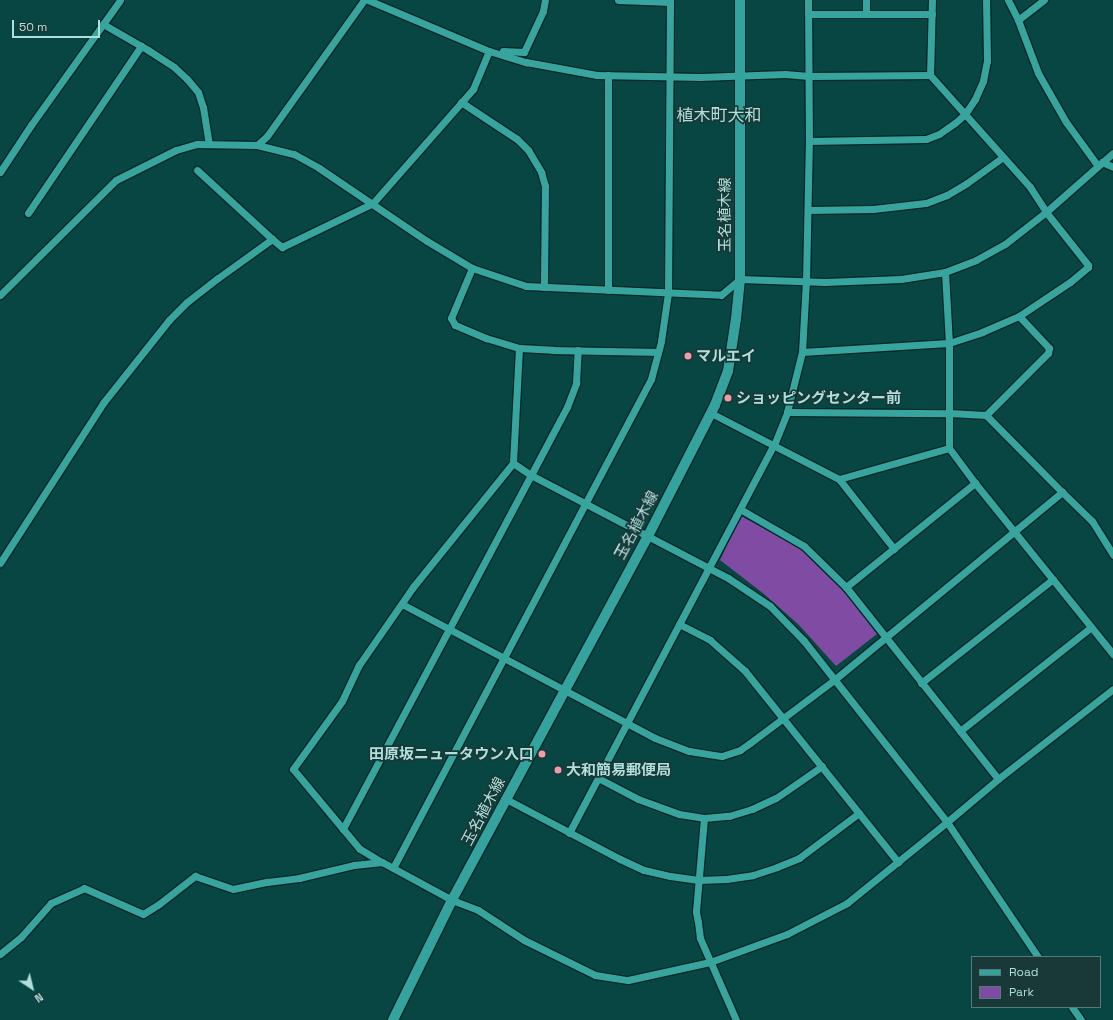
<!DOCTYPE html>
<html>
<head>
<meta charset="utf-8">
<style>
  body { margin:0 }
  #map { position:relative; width:1113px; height:1020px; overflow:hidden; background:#084643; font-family:"Space Grotesk","Noto Sans JP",sans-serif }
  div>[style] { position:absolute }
  .green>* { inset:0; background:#804ba3 }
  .roads { filter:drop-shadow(1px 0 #072928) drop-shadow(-1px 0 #072928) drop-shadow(0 1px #072928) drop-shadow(0 -1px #072928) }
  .minor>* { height:7px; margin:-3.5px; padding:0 3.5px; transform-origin:3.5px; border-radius:3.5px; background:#38a49e }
  .major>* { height:10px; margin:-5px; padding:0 5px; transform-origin:5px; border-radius:5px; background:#34a39d }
  .dots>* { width:11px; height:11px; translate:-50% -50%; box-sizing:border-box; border:2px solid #183937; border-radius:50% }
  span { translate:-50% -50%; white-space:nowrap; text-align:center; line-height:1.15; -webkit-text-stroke:3.5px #183937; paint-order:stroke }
  .street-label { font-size:15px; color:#b0dfdb }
  .poi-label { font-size:15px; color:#b0dfdb; font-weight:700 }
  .left { translate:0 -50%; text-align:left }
  .right { translate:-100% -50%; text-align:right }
  .quarter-label { font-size:17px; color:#b0dfdb }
  .legend { position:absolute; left:971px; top:956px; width:130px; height:52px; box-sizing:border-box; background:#183937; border:1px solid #557b79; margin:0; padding:5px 7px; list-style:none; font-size:12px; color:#b0dfdb }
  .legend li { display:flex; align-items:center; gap:8px; height:20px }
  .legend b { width:20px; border:1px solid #557b79 }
  .north { position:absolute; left:12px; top:968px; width:40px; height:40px; -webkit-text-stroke:3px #183937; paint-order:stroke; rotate:145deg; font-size:11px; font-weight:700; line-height:16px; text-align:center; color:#b0dfdb }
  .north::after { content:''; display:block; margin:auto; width:14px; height:18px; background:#b0dfdb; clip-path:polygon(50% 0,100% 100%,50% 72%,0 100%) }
  .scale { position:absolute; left:12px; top:20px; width:88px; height:18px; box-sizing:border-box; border:2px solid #b0dfdb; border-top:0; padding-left:5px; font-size:12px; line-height:14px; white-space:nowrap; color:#b0dfdb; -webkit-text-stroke:3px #183937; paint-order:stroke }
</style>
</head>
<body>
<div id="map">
  <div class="green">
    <div style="clip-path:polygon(741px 516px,805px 551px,837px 581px,877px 634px,836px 666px,799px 625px,764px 594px,720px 560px)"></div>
  </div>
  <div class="roads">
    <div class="minor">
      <div style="left:368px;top:0;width:131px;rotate:22.9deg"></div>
      <div style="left:489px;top:51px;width:39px;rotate:17deg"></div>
      <div style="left:526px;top:62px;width:72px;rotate:10.4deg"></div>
      <div style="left:597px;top:75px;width:103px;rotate:1.1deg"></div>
      <div style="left:700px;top:77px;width:85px;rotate:-2deg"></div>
      <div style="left:785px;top:74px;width:24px;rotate:5deg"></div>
      <div style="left:809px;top:76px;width:121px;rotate:-0.5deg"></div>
      <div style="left:618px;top:0;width:52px;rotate:2.2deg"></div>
      <div style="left:808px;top:0;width:141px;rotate:89.6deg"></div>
      <div style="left:932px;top:0;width:75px;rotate:91.5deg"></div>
      <div style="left:930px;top:75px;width:150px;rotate:48.2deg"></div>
      <div style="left:1030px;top:187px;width:30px;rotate:57deg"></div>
      <div style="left:1046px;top:212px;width:68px;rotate:51.6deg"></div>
      <div style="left:1088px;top:265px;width:2px;rotate:90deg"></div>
      <div style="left:1088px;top:267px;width:23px;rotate:140deg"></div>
      <div style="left:1070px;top:282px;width:61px;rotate:146.3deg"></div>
      <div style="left:1008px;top:0;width:22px;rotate:63deg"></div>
      <div style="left:1018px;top:20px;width:57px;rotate:69.3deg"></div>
      <div style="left:1038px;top:73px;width:56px;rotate:60.3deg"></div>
      <div style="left:1066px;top:122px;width:54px;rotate:54deg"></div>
      <div style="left:866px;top:13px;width:13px;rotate:-90deg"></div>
      <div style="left:808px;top:14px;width:124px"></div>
      <div style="left:1018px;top:20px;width:33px;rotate:-38deg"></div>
      <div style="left:103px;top:24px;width:52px;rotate:30deg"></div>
      <div style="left:148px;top:50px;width:31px;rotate:33deg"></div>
      <div style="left:174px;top:67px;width:18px;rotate:43deg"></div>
      <div style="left:187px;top:79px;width:17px;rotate:50deg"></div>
      <div style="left:198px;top:92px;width:16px;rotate:72deg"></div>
      <div style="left:203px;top:107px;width:36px;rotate:81deg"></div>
      <div style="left:503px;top:51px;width:21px;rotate:3deg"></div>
      <div style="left:524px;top:52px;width:45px;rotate:-65.1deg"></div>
      <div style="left:543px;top:11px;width:11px;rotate:-80deg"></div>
      <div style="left:461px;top:102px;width:67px;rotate:33.5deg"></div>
      <div style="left:517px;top:139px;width:16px;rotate:45deg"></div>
      <div style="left:528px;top:150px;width:26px;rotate:59deg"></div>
      <div style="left:541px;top:172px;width:15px;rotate:74deg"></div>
      <div style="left:545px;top:186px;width:101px;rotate:90.6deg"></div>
      <div style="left:257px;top:145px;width:13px;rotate:-42deg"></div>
      <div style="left:267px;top:136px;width:167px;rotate:-54.5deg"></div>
      <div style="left:1102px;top:162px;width:12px;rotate:24deg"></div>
      <div style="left:197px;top:170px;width:102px;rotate:42.6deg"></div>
      <div style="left:0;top:172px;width:56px;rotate:-56.6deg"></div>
      <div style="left:31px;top:125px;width:153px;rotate:-54.5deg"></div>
      <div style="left:808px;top:210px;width:65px;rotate:-0.9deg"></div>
      <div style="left:873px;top:209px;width:53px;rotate:-6.5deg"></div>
      <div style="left:926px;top:203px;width:22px;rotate:-21deg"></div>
      <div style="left:947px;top:195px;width:23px;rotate:-31deg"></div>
      <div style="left:967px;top:183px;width:44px;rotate:-35.8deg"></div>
      <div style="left:28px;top:213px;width:202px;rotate:-55.9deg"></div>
      <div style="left:472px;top:268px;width:54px;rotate:112.8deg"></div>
      <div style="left:451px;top:318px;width:8px;rotate:60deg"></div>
      <div style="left:455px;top:325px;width:34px;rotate:23deg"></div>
      <div style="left:486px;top:338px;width:34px;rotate:17deg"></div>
      <div style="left:519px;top:348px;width:34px;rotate:3deg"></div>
      <div style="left:553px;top:350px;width:105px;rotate:1.1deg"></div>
      <div style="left:945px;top:272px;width:71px;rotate:86.8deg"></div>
      <div style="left:949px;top:343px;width:105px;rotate:90deg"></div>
      <div style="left:949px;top:448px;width:44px;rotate:53.4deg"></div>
      <div style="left:975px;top:483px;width:220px;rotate:51.1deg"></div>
      <div style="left:608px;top:290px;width:215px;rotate:-90deg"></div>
      <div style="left:0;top:295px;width:163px;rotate:-44.8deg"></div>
      <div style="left:116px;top:180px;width:67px;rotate:-26.6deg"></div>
      <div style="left:176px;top:150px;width:22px;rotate:-16deg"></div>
      <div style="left:197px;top:144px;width:60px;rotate:1deg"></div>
      <div style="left:257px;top:145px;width:38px;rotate:14deg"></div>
      <div style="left:294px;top:154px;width:29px;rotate:29deg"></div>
      <div style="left:319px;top:168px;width:130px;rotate:34.1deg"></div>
      <div style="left:427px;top:241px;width:52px;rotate:31deg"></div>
      <div style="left:472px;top:268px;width:57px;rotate:18.4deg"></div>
      <div style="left:526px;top:286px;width:195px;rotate:2.6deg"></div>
      <div style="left:721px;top:295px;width:25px;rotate:-40deg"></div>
      <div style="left:740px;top:279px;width:85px;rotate:2deg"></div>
      <div style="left:825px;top:282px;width:76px;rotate:-2.3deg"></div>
      <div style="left:901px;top:279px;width:45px;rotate:-9deg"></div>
      <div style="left:945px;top:272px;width:33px;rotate:-21deg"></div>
      <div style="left:976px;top:260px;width:33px;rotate:-29deg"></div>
      <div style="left:1005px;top:244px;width:52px;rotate:-38deg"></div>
      <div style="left:1046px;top:212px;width:89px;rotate:-41.4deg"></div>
      <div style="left:519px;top:348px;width:115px;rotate:93deg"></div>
      <div style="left:513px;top:463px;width:22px;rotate:34deg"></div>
      <div style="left:531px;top:475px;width:77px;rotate:-62.1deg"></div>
      <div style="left:567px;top:407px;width:26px;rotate:-69deg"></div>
      <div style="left:576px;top:383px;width:33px;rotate:-87deg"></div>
      <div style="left:802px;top:352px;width:147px;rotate:-3.5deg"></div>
      <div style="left:949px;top:343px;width:35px;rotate:-18deg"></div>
      <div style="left:982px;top:332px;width:40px;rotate:-23.4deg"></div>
      <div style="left:1019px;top:316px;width:44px;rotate:46.8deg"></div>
      <div style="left:1049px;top:348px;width:5px;rotate:101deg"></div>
      <div style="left:1048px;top:353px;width:88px;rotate:135deg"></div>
      <div style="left:787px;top:412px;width:162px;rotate:0.4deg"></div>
      <div style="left:949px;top:413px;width:37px;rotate:3deg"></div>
      <div style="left:986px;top:415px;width:108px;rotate:45.4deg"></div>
      <div style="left:711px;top:413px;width:144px;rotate:27.3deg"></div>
      <div style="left:839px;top:479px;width:114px;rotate:-15.7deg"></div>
      <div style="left:839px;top:479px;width:89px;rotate:51.8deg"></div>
      <div style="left:740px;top:509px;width:74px;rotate:30deg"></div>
      <div style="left:804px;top:546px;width:59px;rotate:44.3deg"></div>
      <div style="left:846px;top:587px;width:245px;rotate:51.6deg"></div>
      <div style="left:0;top:563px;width:190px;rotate:-57.2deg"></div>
      <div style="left:103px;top:403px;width:106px;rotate:-51.5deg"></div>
      <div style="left:169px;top:320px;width:25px;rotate:-45deg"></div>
      <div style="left:187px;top:302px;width:39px;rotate:-38deg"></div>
      <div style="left:218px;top:278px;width:67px;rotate:-35.8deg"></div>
      <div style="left:272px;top:239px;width:13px;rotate:39deg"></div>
      <div style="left:282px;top:247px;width:101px;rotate:-25.8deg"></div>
      <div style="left:373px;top:203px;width:152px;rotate:-48.7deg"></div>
      <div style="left:473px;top:89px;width:41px;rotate:-67.2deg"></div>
      <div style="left:846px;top:587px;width:166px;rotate:-38.9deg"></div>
      <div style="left:402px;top:604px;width:286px;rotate:27.9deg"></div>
      <div style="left:655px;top:738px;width:36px;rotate:21deg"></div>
      <div style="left:689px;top:751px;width:33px;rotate:9deg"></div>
      <div style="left:722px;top:756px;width:19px;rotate:-18deg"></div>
      <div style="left:740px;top:750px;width:12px;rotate:-35deg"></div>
      <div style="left:750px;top:743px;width:105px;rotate:-36.9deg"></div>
      <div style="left:834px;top:680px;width:296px;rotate:-39.5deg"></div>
      <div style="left:1062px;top:492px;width:42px;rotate:44deg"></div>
      <div style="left:1092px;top:521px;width:40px;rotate:58deg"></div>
      <div style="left:679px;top:624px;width:35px;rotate:27deg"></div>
      <div style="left:710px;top:640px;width:47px;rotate:41.5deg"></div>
      <div style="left:745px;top:671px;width:245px;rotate:51.3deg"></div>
      <div style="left:921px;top:683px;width:168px;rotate:-38.2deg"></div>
      <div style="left:960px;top:731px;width:167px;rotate:-38.4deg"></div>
      <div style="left:598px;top:778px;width:45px;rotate:27.7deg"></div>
      <div style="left:638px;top:799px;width:44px;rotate:20.1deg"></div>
      <div style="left:679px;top:814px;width:25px;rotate:9deg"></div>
      <div style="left:704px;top:818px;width:25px;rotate:-5deg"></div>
      <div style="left:729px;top:816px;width:24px;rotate:-17deg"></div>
      <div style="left:752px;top:809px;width:26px;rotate:-25deg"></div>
      <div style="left:776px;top:798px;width:56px;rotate:-34.8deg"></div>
      <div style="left:506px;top:799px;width:129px;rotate:27.8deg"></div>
      <div style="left:620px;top:859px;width:26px;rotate:25deg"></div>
      <div style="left:644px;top:870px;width:27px;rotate:13deg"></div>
      <div style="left:670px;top:876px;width:29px;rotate:8deg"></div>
      <div style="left:699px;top:880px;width:27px;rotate:-2deg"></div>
      <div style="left:726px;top:879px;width:27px;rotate:-8deg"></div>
      <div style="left:753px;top:875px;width:25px;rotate:-18deg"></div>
      <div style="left:777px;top:867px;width:24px;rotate:-22deg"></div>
      <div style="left:799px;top:858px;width:75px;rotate:-36.9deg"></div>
      <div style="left:704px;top:818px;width:94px;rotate:94.9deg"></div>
      <div style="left:696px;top:912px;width:10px;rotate:79deg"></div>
      <div style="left:698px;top:922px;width:16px;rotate:83deg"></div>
      <div style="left:700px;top:938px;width:90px;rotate:66.3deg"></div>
      <div style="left:343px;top:829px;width:78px;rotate:-129.8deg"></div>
      <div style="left:293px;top:769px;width:84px;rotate:-54.2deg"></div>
      <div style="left:342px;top:701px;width:40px;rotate:-65deg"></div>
      <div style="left:359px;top:665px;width:95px;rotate:-55.3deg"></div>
      <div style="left:413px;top:587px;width:159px;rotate:-51.1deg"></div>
      <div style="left:569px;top:833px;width:439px;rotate:-62.2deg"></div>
      <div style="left:774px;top:445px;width:35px;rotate:-68deg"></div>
      <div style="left:787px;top:412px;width:62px;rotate:-76deg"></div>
      <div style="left:802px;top:352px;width:71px;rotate:-86.8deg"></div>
      <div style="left:806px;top:281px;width:140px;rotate:-88.8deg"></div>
      <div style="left:809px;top:141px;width:117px;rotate:-1deg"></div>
      <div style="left:926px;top:139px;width:14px;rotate:-21deg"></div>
      <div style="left:939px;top:134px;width:19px;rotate:-35deg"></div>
      <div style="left:955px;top:123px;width:13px;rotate:-42deg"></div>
      <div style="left:965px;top:114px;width:18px;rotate:-56deg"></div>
      <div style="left:975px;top:99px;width:20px;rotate:-66deg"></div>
      <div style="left:983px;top:81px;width:20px;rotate:-79deg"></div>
      <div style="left:987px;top:61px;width:61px;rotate:-90.9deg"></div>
      <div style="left:393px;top:868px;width:553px;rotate:-62.18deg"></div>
      <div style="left:651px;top:379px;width:39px;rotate:-75deg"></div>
      <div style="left:661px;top:341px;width:49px;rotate:-81.7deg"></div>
      <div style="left:668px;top:293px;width:293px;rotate:-89.6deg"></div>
      <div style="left:0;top:954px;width:27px;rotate:-39deg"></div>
      <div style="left:21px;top:937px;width:45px;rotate:-48.6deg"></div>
      <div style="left:51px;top:903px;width:36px;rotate:-24deg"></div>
      <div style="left:84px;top:888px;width:64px;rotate:23.8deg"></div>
      <div style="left:143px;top:914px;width:19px;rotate:-32deg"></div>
      <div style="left:159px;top:904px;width:46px;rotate:-37.9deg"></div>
      <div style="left:195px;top:876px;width:40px;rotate:18.9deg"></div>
      <div style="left:233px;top:889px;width:35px;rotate:-12deg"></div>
      <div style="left:267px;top:882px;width:32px;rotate:-7deg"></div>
      <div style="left:299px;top:878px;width:57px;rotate:-13.3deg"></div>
      <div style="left:354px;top:865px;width:28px;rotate:-6deg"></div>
      <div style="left:1038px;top:957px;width:163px;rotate:-124deg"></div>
      <div style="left:947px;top:822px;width:231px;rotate:-128.3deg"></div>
      <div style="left:804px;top:641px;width:49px;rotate:-134.2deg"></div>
      <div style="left:770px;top:606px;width:50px;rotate:-146.3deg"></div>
      <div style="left:728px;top:578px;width:222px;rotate:-152.4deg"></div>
      <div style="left:531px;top:475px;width:401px;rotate:118deg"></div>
      <div style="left:343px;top:829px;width:26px;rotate:50deg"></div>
      <div style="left:360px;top:849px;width:26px;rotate:31deg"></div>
      <div style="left:382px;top:862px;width:80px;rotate:28.5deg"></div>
      <div style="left:452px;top:900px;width:28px;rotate:21deg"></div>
      <div style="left:478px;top:910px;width:55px;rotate:33.1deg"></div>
      <div style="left:524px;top:940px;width:79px;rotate:26.2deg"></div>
      <div style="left:595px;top:975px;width:33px;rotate:9deg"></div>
      <div style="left:628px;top:980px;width:84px;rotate:-12.4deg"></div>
      <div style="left:710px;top:962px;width:82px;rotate:-20deg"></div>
      <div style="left:787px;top:934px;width:68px;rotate:-27.3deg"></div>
      <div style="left:847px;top:903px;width:129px;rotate:-39deg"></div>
      <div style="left:947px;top:822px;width:67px;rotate:-40.1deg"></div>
      <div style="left:998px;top:779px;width:146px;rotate:-38deg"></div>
      <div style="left:1072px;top:1007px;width:16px;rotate:55deg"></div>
    </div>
    <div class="major">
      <div style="left:393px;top:1020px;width:134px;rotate:-63.8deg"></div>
      <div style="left:452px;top:900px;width:413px;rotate:-61.7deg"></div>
      <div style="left:648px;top:536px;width:147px;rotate:-62.9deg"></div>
      <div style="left:715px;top:405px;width:36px;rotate:-69deg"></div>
      <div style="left:728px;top:371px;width:53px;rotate:-81.3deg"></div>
      <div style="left:736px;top:319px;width:40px;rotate:-84.3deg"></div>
      <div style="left:740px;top:279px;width:279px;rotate:-90deg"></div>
    </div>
  </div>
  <div class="dots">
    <div style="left:688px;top:356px;background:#f39aa7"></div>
    <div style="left:728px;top:398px;background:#f39aa7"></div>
    <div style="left:542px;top:754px;background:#f39aa7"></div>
    <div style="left:558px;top:770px;background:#f39aa7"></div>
  </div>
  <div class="street-label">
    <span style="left:725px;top:215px;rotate:-90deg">玉名植木線</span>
    <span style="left:636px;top:525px;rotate:-62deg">玉名植木線</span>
    <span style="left:483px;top:811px;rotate:-62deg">玉名植木線</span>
  </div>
  <div class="poi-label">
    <span class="left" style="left:696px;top:356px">マルエイ</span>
    <span class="left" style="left:736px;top:398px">ショッピングセンター前</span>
    <span class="right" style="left:534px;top:754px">田原坂ニュータウン入口</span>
    <span class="left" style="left:566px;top:770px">大和簡易郵便局</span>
  </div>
  <div class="quarter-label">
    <span style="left:719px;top:116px">植木町大和</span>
  </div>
  <ul class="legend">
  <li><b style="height:5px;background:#34a39d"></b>Road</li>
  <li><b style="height:11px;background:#804ba3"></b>Park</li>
  </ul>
  <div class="north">N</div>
  <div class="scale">50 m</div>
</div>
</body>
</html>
